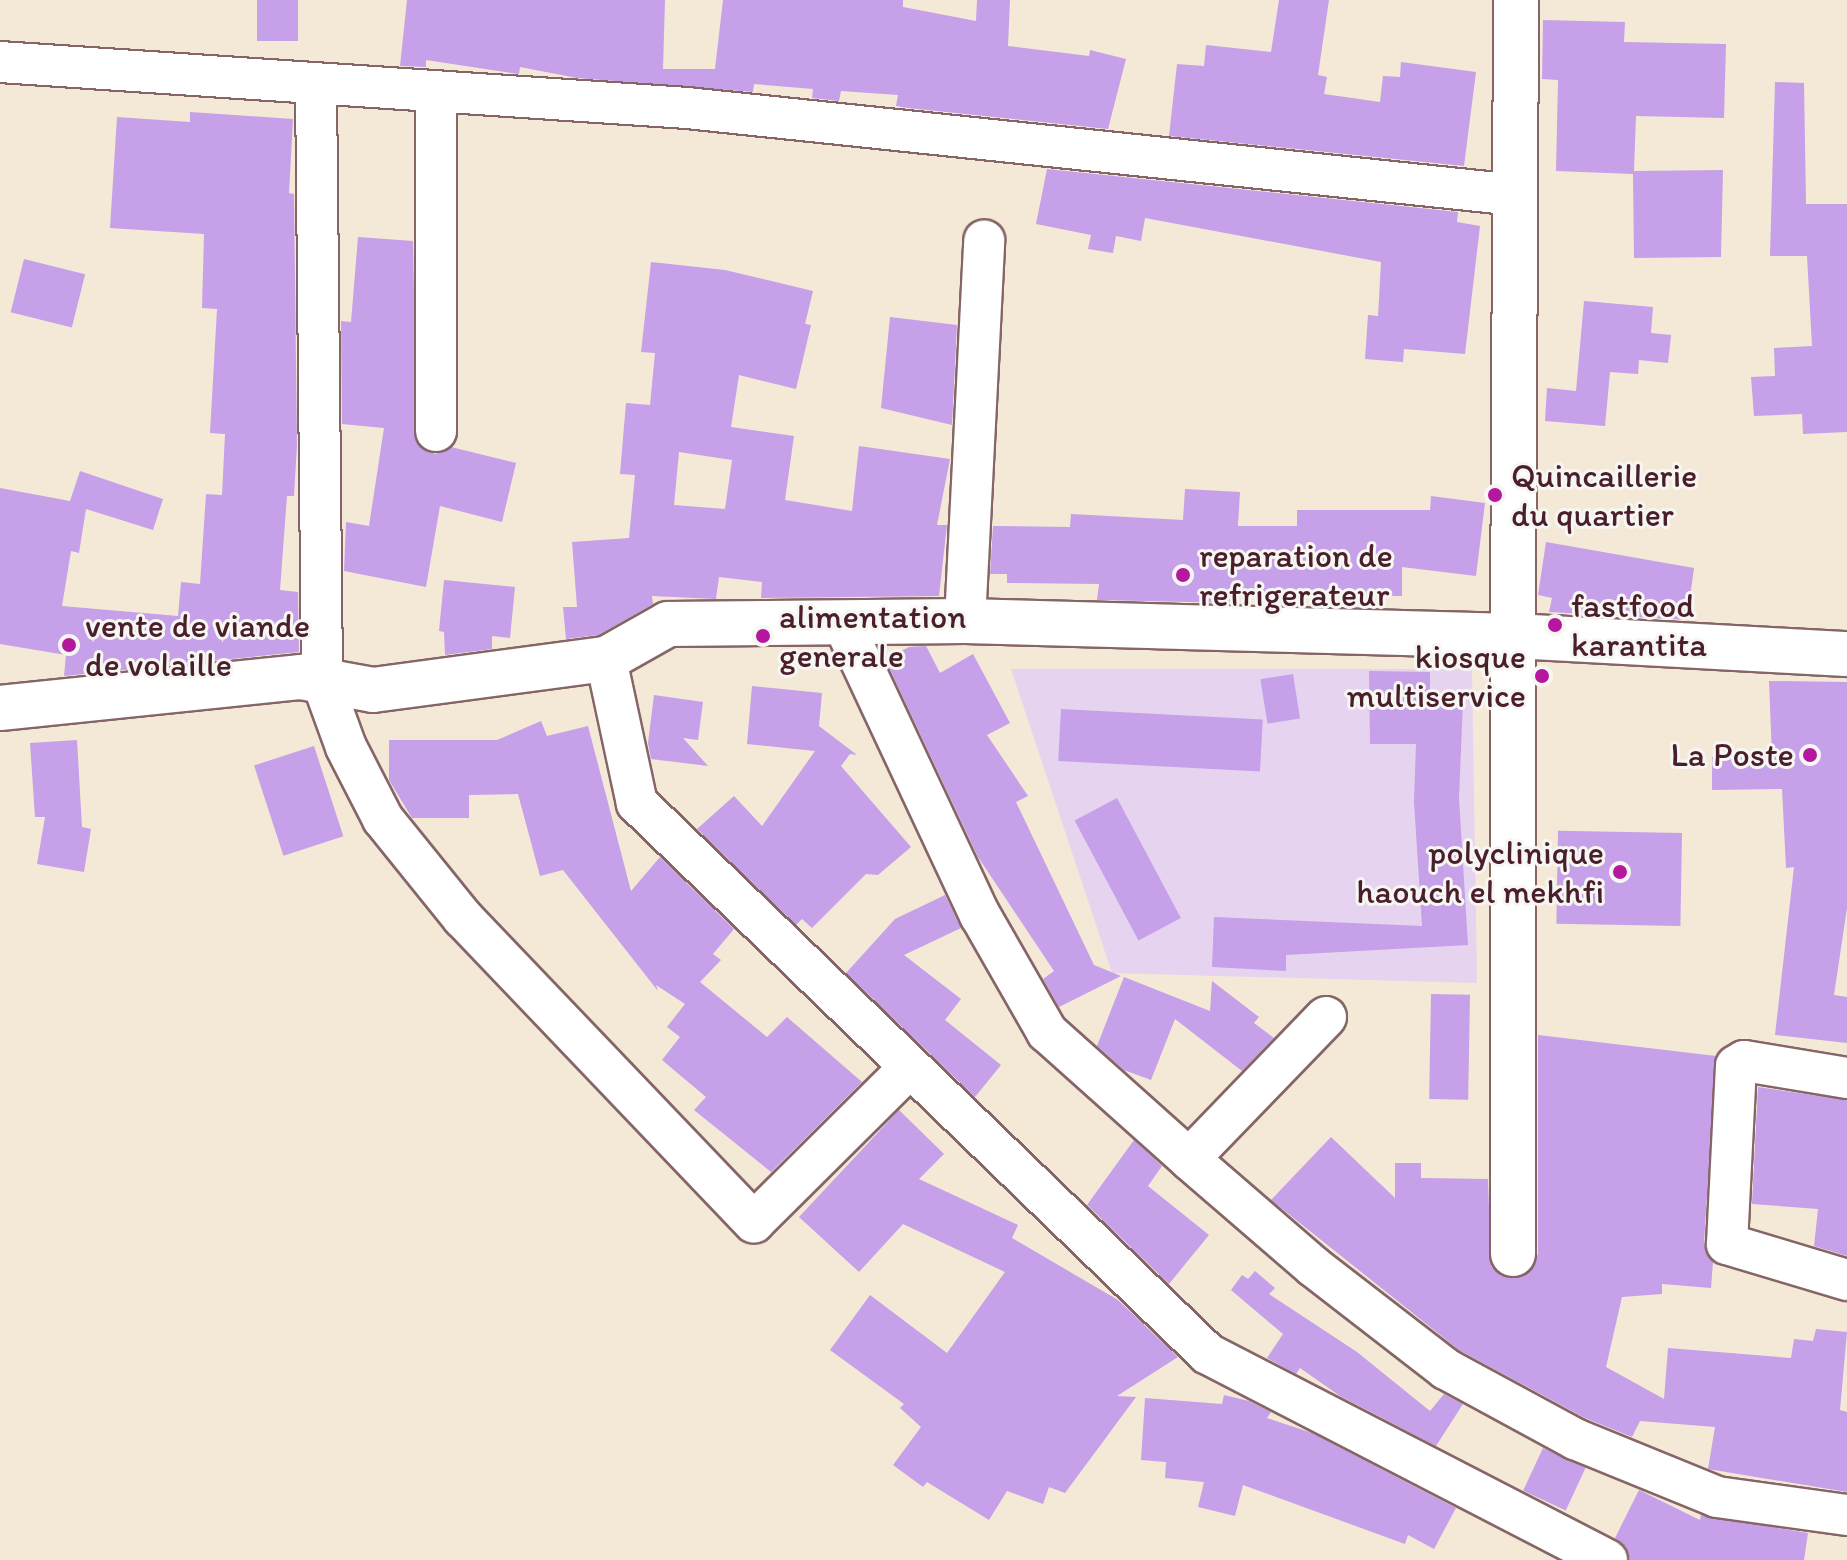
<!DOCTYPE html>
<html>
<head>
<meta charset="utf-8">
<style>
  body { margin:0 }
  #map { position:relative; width:1847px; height:1560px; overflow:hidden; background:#f4e8d7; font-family:Itim,sans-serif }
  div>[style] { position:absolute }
  .built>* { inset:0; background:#e6d3f0 }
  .building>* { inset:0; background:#c6a0e8; transform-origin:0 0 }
  .roads { filter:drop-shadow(2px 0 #866567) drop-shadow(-2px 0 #866567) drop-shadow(0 2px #866567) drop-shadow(0 -2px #866567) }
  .minor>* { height:40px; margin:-20px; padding:0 20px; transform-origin:20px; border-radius:20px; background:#fff }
  .tertiary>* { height:44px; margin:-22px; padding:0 22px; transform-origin:22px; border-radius:22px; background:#fff }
  .dots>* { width:22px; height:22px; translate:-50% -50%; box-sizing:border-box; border:4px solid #f6f6f2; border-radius:50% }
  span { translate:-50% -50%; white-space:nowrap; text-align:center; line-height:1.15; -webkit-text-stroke:6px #f6f6f2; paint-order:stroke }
  .poi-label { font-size:34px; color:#4a1f2b }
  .left { translate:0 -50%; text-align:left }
  .right { translate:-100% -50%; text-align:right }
</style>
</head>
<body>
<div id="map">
  <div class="built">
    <div style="clip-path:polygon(1011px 669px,1472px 669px,1477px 983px,1112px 973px)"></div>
  </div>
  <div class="building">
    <div style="left:257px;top:0;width:41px;height:41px"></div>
    <div style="clip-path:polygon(407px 0,665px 0,663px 69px,715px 69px,723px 0,903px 0,903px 7px,976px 21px,977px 0,1010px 0,1008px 46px,1089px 56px,1090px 50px,1126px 59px,1108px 129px,908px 108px,896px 106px,898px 95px,841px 91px,839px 101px,812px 98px,813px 89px,754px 84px,753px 92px,577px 78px,520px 67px,519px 74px,512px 73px,426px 60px,426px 67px,400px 66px)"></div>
    <div style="clip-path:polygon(1279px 0,1329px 0,1318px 75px,1327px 77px,1324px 94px,1380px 102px,1383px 76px,1400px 77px,1401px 62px,1476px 72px,1464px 166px,1169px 136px,1177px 64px,1204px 66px,1206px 45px,1271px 52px)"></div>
    <div style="clip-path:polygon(1543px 20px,1625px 22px,1624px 42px,1726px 44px,1724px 118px,1636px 116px,1634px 171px,1723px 170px,1721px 257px,1634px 258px,1633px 174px,1556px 171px,1558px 80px,1542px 79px)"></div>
    <div style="clip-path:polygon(1775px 82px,1804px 83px,1806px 204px,1847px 204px,1847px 432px,1803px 434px,1802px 414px,1754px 416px,1751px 377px,1775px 376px,1774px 348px,1812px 346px,1807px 256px,1770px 256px)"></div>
    <div style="clip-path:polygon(190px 112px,293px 119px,289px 193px,294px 194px,297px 445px,294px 496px,287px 496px,280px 590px,298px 592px,299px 652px,64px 676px,66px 655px,0 644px,0 488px,70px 501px,80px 471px,163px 499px,153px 530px,86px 509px,79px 553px,71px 551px,62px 606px,178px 616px,181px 582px,200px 584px,206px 494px,222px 495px,225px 434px,210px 433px,217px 309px,202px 308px,204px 234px,110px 228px,117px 117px,190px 122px)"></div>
    <div style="clip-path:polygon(1047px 169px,1458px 212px,1457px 222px,1480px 226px,1465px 354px,1404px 349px,1403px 362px,1365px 359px,1368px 315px,1378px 316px,1381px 262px,1145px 218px,1141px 241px,1116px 236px,1113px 253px,1088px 249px,1091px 235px,1036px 224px)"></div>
    <div style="clip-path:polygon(358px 237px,413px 241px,417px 443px,435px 454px,451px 447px,516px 463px,502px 522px,440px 506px,426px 587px,344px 571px,346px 522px,369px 526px,384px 428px,342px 424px,341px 321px,351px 322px)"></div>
    <div style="left:24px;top:259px;width:63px;height:55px;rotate:14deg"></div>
    <div style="clip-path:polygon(evenodd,651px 262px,725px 270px,813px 291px,805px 324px,811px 325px,796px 389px,739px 375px,731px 427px,794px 436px,785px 500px,852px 511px,859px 446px,950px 459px,937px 525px,947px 525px,939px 596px,761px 598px,762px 582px,719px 577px,716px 599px,652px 596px,653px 604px,598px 635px,566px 639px,563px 607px,577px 607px,572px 542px,629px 538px,635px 475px,620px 474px,626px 403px,650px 405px,655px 353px,641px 352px,651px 262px,679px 452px,732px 460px,725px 509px,674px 505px,679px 452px)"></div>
    <div style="clip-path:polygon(1584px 301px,1653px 307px,1651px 333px,1671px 335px,1668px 363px,1639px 360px,1638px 374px,1610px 372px,1605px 426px,1545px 421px,1547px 388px,1576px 391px)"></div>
    <div style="clip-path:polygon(890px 317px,957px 325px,952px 425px,881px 408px)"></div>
    <div style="clip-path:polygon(1185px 489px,1240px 492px,1238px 526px,1297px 526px,1297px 510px,1430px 510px,1431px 496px,1485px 503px,1476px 576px,1402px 567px,1402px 596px,1238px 596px,1237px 603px,1097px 600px,1099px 584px,1007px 583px,1007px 574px,990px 574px,993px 526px,1070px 527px,1071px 514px,1183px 520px)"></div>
    <div style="clip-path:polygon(1546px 542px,1694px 568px,1687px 620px,1549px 612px,1552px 598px,1538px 595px)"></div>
    <div style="clip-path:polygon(444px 580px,515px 587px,510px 638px,492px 636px,492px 649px,445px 655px,444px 632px,439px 631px)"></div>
    <div style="clip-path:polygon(926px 646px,940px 673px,973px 654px,1010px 723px,987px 735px,1028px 796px,1016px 802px,1094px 965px,1121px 976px,1059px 1007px,1043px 979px,1054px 971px,978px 857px,885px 659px,909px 647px)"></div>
    <div style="clip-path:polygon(1369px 671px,1430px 672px,1430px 701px,1463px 701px,1459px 798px,1468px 945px,1286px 955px,1286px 971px,1212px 967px,1214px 917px,1422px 926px,1414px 802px,1416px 744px,1370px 744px)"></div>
    <div style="left:1293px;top:674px;width:45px;height:33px;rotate:81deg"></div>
    <div style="clip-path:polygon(1769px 681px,1847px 682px,1847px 908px,1834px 995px,1847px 997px,1847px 1043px,1775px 1035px,1794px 867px,1786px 868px,1782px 789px,1712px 790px,1712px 757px,1772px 756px)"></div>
    <div style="clip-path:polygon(752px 686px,822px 693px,819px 726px,857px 755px,850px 754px,841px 766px,911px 847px,878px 875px,866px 874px,812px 928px,802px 919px,796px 925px,697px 829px,734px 796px,762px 826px,815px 751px,747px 744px)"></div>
    <div style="clip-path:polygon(654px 695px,703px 702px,698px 740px,683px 738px,708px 766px,651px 759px,648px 743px)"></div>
    <div style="left:1061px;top:709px;width:202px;height:52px;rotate:3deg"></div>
    <div style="clip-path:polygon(541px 721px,547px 736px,588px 726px,631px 891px,660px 857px,734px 929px,713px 954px,721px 960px,700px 982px,767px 1037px,787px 1017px,862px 1082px,771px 1172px,694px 1110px,706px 1097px,662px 1060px,680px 1037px,667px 1027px,685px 1004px,656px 985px,658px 991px,563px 870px,540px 876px,518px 794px,469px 795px,469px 818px,412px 818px,389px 780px,389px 740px,497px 740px)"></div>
    <div style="clip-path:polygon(77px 740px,82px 827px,91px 829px,84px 872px,37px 864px,45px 817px,35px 817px,30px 743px)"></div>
    <div style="left:314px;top:746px;width:95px;height:63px;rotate:72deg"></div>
    <div style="left:1117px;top:798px;width:136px;height:48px;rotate:62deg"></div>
    <div style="left:1682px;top:833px;width:93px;height:124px;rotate:91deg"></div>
    <div style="clip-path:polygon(945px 895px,961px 928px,904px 955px,961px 999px,945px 1020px,1001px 1065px,975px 1097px,846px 973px,895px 919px)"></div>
    <div style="clip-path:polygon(1124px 977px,1210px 1011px,1212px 981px,1259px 1017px,1254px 1023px,1274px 1038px,1242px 1071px,1175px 1019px,1151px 1080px,1124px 1070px,1097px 1046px)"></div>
    <div style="left:1431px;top:994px;width:39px;height:105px;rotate:1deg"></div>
    <div style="clip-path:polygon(1538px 1035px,1716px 1056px,1704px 1243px,1713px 1262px,1711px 1288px,1662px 1284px,1662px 1294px,1622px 1297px,1606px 1367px,1664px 1399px,1668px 1348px,1791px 1358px,1794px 1339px,1813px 1341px,1816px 1329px,1847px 1332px,1840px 1410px,1847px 1412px,1847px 1492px,1708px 1469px,1715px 1427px,1640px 1421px,1632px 1437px,1585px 1418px,1459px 1350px,1271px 1200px,1331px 1137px,1395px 1198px,1395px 1163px,1421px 1163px,1421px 1178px,1488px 1179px,1491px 1266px,1501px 1276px,1526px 1275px,1538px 1254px)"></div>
    <div style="clip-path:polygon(1758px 1087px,1847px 1100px,1847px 1256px,1814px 1246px,1818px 1209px,1752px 1204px)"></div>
    <div style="clip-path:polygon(899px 1110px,944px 1154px,919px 1179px,1018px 1225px,1012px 1238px,1118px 1300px,1178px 1357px,1117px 1396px,1136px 1397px,1065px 1493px,1049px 1487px,1043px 1504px,1007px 1491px,989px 1520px,927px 1482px,923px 1487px,893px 1465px,921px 1427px,900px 1408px,904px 1404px,830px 1350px,870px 1295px,947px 1353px,1005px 1272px,903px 1224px,859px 1272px,799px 1217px)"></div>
    <div style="clip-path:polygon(1134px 1140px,1162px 1166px,1148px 1186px,1209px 1235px,1169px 1284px,1087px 1205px)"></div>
    <div style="clip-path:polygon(1255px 1271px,1275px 1288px,1269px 1294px,1357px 1352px,1430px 1411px,1444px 1394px,1463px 1404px,1436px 1446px,1340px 1396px,1300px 1368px,1296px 1374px,1267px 1358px,1283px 1334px,1231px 1290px,1242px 1275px,1248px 1279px)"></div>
    <div style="clip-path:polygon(1224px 1395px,1249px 1401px,1271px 1412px,1267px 1418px,1312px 1433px,1456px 1508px,1434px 1549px,1408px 1535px,1405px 1544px,1243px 1485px,1235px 1516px,1198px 1507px,1204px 1482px,1165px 1478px,1166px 1462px,1141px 1460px,1145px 1398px,1222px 1404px)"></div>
    <div style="left:1543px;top:1448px;width:47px;height:47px;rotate:25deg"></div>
    <div style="clip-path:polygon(1639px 1490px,1700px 1520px,1701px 1515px,1808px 1533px,1804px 1560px,1630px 1560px,1626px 1547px,1615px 1538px)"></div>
  </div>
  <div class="roads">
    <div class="minor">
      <div style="left:0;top:62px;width:689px;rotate:3.83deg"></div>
      <div style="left:687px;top:108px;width:834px;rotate:5.99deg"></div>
      <div style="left:316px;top:85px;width:596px;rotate:89.42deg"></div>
      <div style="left:322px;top:681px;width:70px;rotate:70deg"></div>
      <div style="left:346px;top:747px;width:81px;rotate:62.8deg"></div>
      <div style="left:383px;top:819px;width:127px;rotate:51.1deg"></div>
      <div style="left:463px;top:918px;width:421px;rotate:46.3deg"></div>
      <div style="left:754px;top:1222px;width:218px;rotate:-44.8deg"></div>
      <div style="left:436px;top:431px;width:339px;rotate:-90deg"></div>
      <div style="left:965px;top:621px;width:381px;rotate:-87.1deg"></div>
      <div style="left:843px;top:623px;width:323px;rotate:64.9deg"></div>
      <div style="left:980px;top:915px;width:135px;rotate:60.2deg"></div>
      <div style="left:1047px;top:1032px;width:191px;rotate:41.8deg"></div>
      <div style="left:606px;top:659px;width:147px;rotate:77.9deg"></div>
      <div style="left:637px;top:803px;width:793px;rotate:43.98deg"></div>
      <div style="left:1208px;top:1354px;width:449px;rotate:27.3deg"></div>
      <div style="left:1326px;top:1017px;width:197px;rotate:134deg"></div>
      <div style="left:1189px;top:1159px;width:165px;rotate:40.8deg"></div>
      <div style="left:1314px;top:1267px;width:167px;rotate:37.7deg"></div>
      <div style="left:1446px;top:1369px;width:147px;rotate:28.5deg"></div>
      <div style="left:1575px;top:1439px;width:153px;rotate:22.2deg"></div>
      <div style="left:1717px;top:1497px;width:131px;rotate:7.9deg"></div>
      <div style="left:1847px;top:1078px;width:104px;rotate:-170.6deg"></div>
      <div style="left:1744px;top:1061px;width:9px;rotate:148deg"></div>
      <div style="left:1736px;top:1066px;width:178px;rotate:92.9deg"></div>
      <div style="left:1727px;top:1244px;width:125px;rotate:16.7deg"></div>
    </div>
    <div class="tertiary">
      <div style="left:1516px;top:0;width:636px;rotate:90.27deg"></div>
      <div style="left:1513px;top:636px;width:334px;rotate:3.1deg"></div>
      <div style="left:0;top:708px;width:303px;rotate:-5.9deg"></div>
      <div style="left:301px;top:677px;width:73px;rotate:10.2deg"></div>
      <div style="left:373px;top:690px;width:235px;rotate:-7.6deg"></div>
      <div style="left:606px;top:659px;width:71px;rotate:-29.4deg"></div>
      <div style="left:668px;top:624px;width:297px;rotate:-0.6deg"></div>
      <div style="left:965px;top:621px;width:548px;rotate:1.57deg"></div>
      <div style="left:1513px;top:636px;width:618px;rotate:90deg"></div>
    </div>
  </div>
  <div class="dots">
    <div style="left:1495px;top:495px;background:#b5179e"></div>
    <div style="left:1183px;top:575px;background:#b5179e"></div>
    <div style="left:1555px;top:625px;background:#b5179e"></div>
    <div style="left:763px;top:636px;background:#b5179e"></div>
    <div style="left:69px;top:645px;background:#b5179e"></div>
    <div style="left:1542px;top:676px;background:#b5179e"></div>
    <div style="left:1810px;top:755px;background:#b5179e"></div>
    <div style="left:1620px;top:872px;background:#b5179e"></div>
  </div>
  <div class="poi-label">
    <span class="left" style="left:1511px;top:495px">Quincaillerie<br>du quartier</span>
    <span class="left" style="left:1199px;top:575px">reparation de<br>refrigerateur</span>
    <span class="left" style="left:1571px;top:625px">fastfood<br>karantita</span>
    <span class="left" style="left:779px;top:636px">alimentation<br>generale</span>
    <span class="left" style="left:85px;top:645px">vente de viande<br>de volaille</span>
    <span class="right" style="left:1526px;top:676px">kiosque<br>multiservice</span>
    <span class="right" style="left:1794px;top:755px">La Poste</span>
    <span class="right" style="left:1604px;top:872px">polyclinique<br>haouch el mekhfi</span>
  </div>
</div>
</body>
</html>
